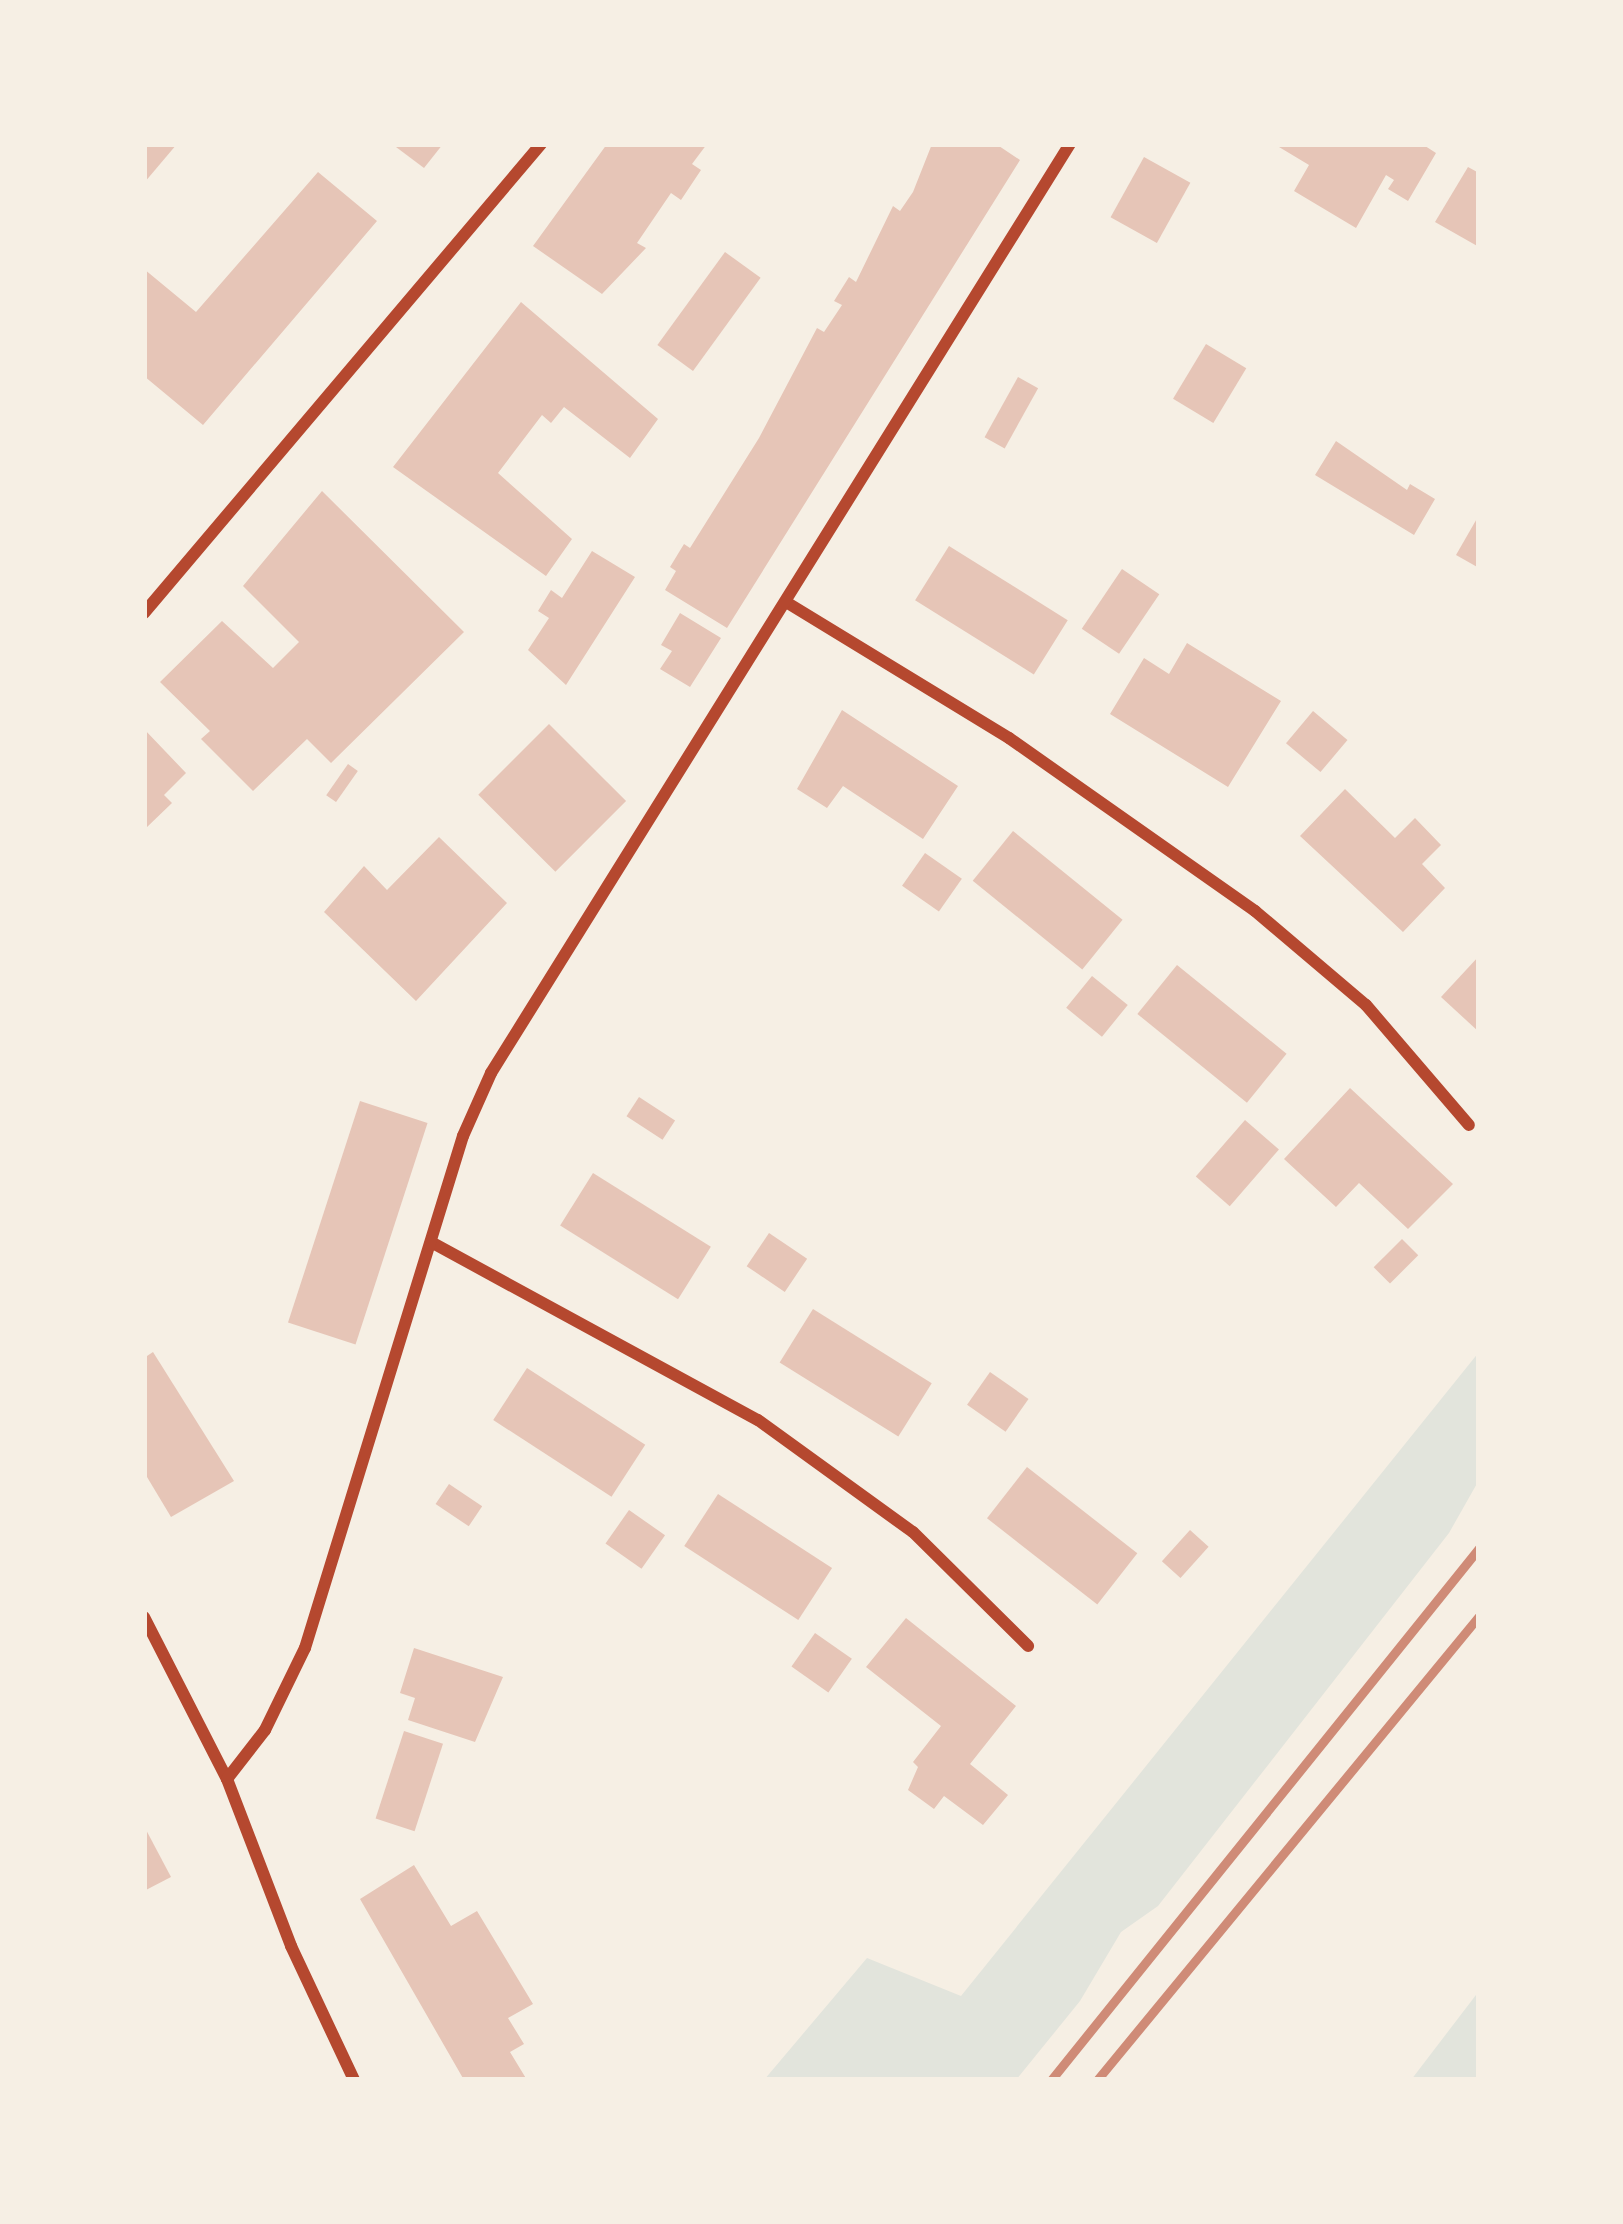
<!DOCTYPE html>
<html>
<head>
<meta charset="utf-8">
<style>
  body { margin:0 }
  #map { position:relative; width:1623px; height:2224px; overflow:hidden; background:#f6efe4; font-family:"Source Sans 3",sans-serif }
  div>[style] { position:absolute }
  .green>* { inset:0; background:#e2e4dc }
  .building>* { inset:0; background:#e6c5b7; transform-origin:0 0 }
  .minor>* { height:12px; margin:-6px; padding:0 6px; transform-origin:6px; border-radius:6px; background:#b5482f }
  .rail>* { height:9px; margin:-4.5px; padding:0 4.5px; transform-origin:4.5px; border-radius:4.5px; background:#cf8b77 }
  span { translate:-50% -50%; white-space:nowrap; text-align:center; line-height:1.15; -webkit-text-stroke:12px #f6efe4; paint-order:stroke }
  .frame { position:absolute; inset:0; border:147px solid #f6efe4; pointer-events:none }
</style>
</head>
<body>
<div id="map">
  <div class="green">
    <div style="clip-path:polygon(1479px 1352px,1479px 1480px,1449px 1533px,1158px 1906px,1121px 1932px,1080px 2001px,1016px 2080px,764px 2080px,867px 1958px,961px 1996px)"></div>
    <div style="clip-path:polygon(1479px 1991px,1479px 2080px,1411px 2080px)"></div>
  </div>
  <div class="building">
    <div style="clip-path:polygon(144px 144px,177px 144px,144px 183px)"></div>
    <div style="clip-path:polygon(392px 144px,443px 144px,424px 168px)"></div>
    <div style="clip-path:polygon(607px 144px,707px 144px,692px 164px,701px 170px,681px 200px,671px 193px,637px 243px,646px 248px,602px 294px,533px 246px)"></div>
    <div style="clip-path:polygon(932px 144px,996px 144px,1020px 160px,727px 628px,665px 590px,676px 571px,670px 567px,684px 544px,690px 548px,759px 438px,817px 328px,824px 332px,842px 305px,834px 301px,849px 277px,856px 282px,893px 206px,900px 211px,913px 192px)"></div>
    <div style="clip-path:polygon(1274px 144px,1422px 144px,1436px 153px,1408px 201px,1388px 189px,1394px 180px,1386px 175px,1356px 228px,1294px 191px,1309px 165px)"></div>
    <div style="left:1144px;top:157px;width:53px;height:69px;rotate:29deg"></div>
    <div style="clip-path:polygon(1468px 167px,1479px 173px,1479px 247px,1435px 222px)"></div>
    <div style="clip-path:polygon(318px 172px,377px 221px,203px 425px,144px 376px,144px 269px,196px 312px)"></div>
    <div style="left:725px;top:252px;width:44px;height:115px;rotate:36deg"></div>
    <div style="clip-path:polygon(521px 302px,658px 419px,630px 458px,564px 407px,551px 423px,542px 415px,498px 473px,572px 539px,546px 576px,393px 467px)"></div>
    <div style="left:1206px;top:344px;width:47px;height:64px;rotate:31deg"></div>
    <div style="left:1018px;top:377px;width:23px;height:69px;rotate:29deg"></div>
    <div style="clip-path:polygon(1336px 441px,1407px 490px,1410px 484px,1435px 499px,1414px 535px,1315px 475px)"></div>
    <div style="clip-path:polygon(322px 491px,464px 632px,331px 763px,307px 739px,253px 791px,201px 739px,210px 731px,160px 682px,222px 621px,273px 668px,299px 642px,243px 586px)"></div>
    <div style="clip-path:polygon(1479px 515px,1479px 568px,1456px 555px)"></div>
    <div style="left:949px;top:546px;width:140px;height:64px;rotate:32deg"></div>
    <div style="clip-path:polygon(592px 551px,635px 577px,566px 685px,528px 650px,549px 618px,538px 611px,551px 590px,562px 598px)"></div>
    <div style="left:1122px;top:569px;width:45px;height:72px;rotate:34deg"></div>
    <div style="clip-path:polygon(680px 613px,721px 638px,690px 687px,660px 669px,672px 651px,661px 645px)"></div>
    <div style="clip-path:polygon(1187px 643px,1281px 701px,1228px 787px,1110px 714px,1144px 658px,1169px 674px)"></div>
    <div style="clip-path:polygon(842px 710px,958px 786px,923px 839px,843px 786px,827px 808px,797px 789px)"></div>
    <div style="left:1313px;top:711px;width:45px;height:42px;rotate:40deg"></div>
    <div style="left:549px;top:724px;width:109px;height:100px;rotate:45deg"></div>
    <div style="clip-path:polygon(144px 729px,186px 773px,164px 795px,172px 803px,146px 828px)"></div>
    <div style="left:348px;top:764px;width:12px;height:38px;rotate:35deg"></div>
    <div style="clip-path:polygon(1345px 789px,1395px 838px,1415px 818px,1441px 845px,1422px 864px,1445px 888px,1403px 932px,1300px 836px)"></div>
    <div style="left:1013px;top:831px;width:141px;height:64px;rotate:39deg"></div>
    <div style="clip-path:polygon(439px 837px,507px 903px,416px 1001px,324px 912px,364px 866px,387px 890px)"></div>
    <div style="left:925px;top:853px;width:45px;height:40px;rotate:35deg"></div>
    <div style="clip-path:polygon(1479px 956px,1479px 1032px,1441px 997px)"></div>
    <div style="left:1177px;top:965px;width:141px;height:63px;rotate:39deg"></div>
    <div style="left:1092px;top:976px;width:46px;height:41px;rotate:39deg"></div>
    <div style="clip-path:polygon(1350px 1088px,1453px 1184px,1408px 1229px,1359px 1183px,1336px 1207px,1284px 1159px)"></div>
    <div style="left:639px;top:1097px;width:43px;height:23px;rotate:33deg"></div>
    <div style="left:360px;top:1101px;width:71px;height:233px;rotate:18deg"></div>
    <div style="left:1245px;top:1120px;width:45px;height:75px;rotate:41deg"></div>
    <div style="left:593px;top:1173px;width:139px;height:62px;rotate:32deg"></div>
    <div style="left:769px;top:1233px;width:46px;height:40px;rotate:34deg"></div>
    <div style="left:1402px;top:1239px;width:23px;height:40px;rotate:45deg"></div>
    <div style="left:813px;top:1309px;width:140px;height:63px;rotate:32deg"></div>
    <div style="clip-path:polygon(153px 1352px,234px 1481px,171px 1517px,144px 1472px,144px 1358px)"></div>
    <div style="left:527px;top:1368px;width:141px;height:62px;rotate:33deg"></div>
    <div style="left:990px;top:1372px;width:47px;height:40px;rotate:35deg"></div>
    <div style="left:1027px;top:1467px;width:140px;height:65px;rotate:38deg"></div>
    <div style="left:449px;top:1484px;width:40px;height:24px;rotate:34deg"></div>
    <div style="left:718px;top:1494px;width:136px;height:62px;rotate:33deg"></div>
    <div style="left:629px;top:1510px;width:44px;height:41px;rotate:35deg"></div>
    <div style="left:1190px;top:1530px;width:25px;height:42px;rotate:42deg"></div>
    <div style="clip-path:polygon(906px 1618px,1016px 1706px,970px 1764px,1008px 1795px,983px 1825px,944px 1796px,934px 1809px,908px 1790px,918px 1767px,913px 1762px,941px 1726px,866px 1667px)"></div>
    <div style="left:815px;top:1633px;width:45px;height:41px;rotate:35deg"></div>
    <div style="clip-path:polygon(414px 1648px,503px 1677px,475px 1742px,408px 1720px,415px 1698px,400px 1693px)"></div>
    <div style="left:404px;top:1731px;width:41px;height:92px;rotate:18deg"></div>
    <div style="clip-path:polygon(144px 1826px,171px 1877px,144px 1891px)"></div>
    <div style="clip-path:polygon(414px 1865px,451px 1926px,477px 1911px,533px 2004px,508px 2018px,524px 2044px,510px 2052px,527px 2080px,464px 2080px,360px 1899px)"></div>
  </div>
  <div class="minor">
    <div style="left:786px;top:602px;width:261px;rotate:31.4deg"></div>
    <div style="left:1009px;top:738px;width:301px;rotate:35.1deg"></div>
    <div style="left:1255px;top:911px;width:145px;rotate:40.3deg"></div>
    <div style="left:1366px;top:1005px;width:158px;rotate:49.4deg"></div>
    <div style="left:144px;top:613px;width:614px;rotate:-49.75deg"></div>
    <div style="left:431px;top:1242px;width:372px;rotate:28.6deg"></div>
    <div style="left:758px;top:1420px;width:191px;rotate:35.9deg"></div>
    <div style="left:913px;top:1532px;width:162px;rotate:44.7deg"></div>
    <div style="left:144px;top:1617px;width:182px;rotate:62.9deg"></div>
    <div style="left:227px;top:1779px;width:179px;rotate:69deg"></div>
    <div style="left:291px;top:1946px;width:148px;rotate:64.8deg"></div>
    <div style="left:227px;top:1779px;width:62px;rotate:-52.2deg"></div>
    <div style="left:265px;top:1730px;width:91px;rotate:-64deg"></div>
    <div style="left:305px;top:1648px;width:536px;rotate:-72.85deg"></div>
    <div style="left:463px;top:1136px;width:69px;rotate:-66deg"></div>
    <div style="left:491px;top:1073px;width:1095px;rotate:-58.07deg"></div>
  </div>
  <div class="rail">
    <div style="left:1051px;top:2080px;width:683px;rotate:-51.18deg"></div>
    <div style="left:1097px;top:2080px;width:601px;rotate:-50.54deg"></div>
  </div>
  <div class="frame"></div>
</div>
</body>
</html>
